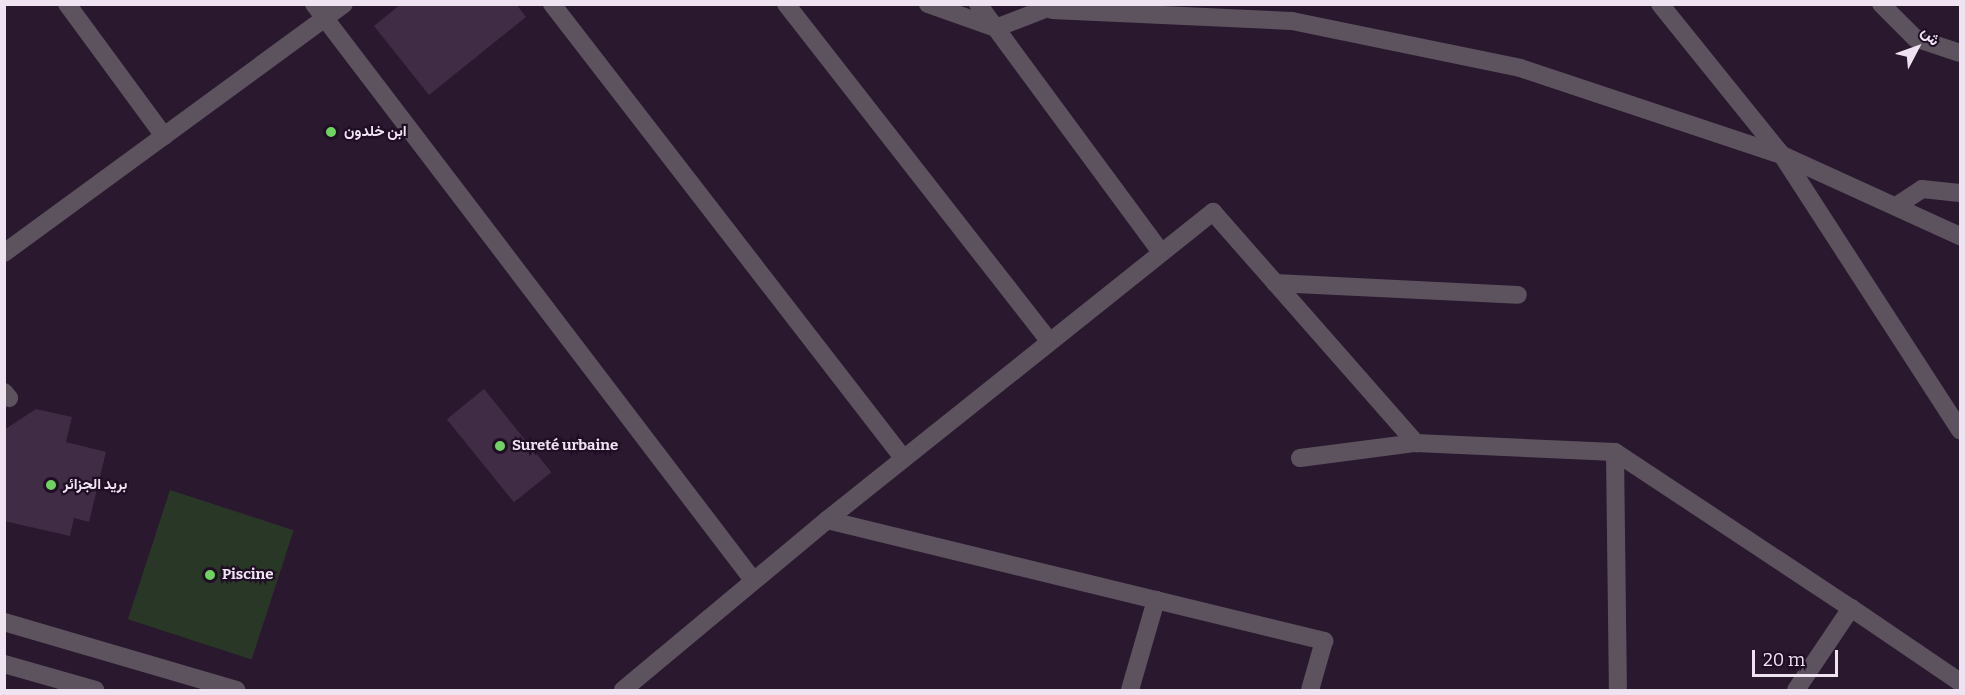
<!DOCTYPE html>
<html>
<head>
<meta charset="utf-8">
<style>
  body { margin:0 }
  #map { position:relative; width:1965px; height:695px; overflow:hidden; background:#2a182f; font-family:Bitter,Vazirmatn,serif }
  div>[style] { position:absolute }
  .green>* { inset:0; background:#293826; transform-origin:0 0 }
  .building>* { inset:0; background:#402c45; transform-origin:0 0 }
  .minor>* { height:18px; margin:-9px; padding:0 9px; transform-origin:9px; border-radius:9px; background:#5d535f }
  .dots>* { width:16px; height:16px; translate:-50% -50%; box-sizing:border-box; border:3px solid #200e25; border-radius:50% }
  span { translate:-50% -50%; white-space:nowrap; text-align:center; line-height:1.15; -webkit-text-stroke:4.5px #200e25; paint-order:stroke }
  .poi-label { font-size:15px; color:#efe3f2; font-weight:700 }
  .left { translate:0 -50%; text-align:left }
  .frame { position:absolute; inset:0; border:6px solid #efe3f2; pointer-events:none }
  .north { position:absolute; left:1887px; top:18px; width:60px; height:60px; -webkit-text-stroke:4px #200e25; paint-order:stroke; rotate:49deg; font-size:16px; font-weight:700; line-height:24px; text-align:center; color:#efe3f2 }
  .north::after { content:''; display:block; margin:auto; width:21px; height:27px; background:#efe3f2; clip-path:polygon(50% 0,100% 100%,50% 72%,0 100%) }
  .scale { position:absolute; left:1752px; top:650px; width:86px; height:27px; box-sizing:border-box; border:3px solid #efe3f2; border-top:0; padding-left:8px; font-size:18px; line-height:21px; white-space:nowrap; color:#efe3f2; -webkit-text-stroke:4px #200e25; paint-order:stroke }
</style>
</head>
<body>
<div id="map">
  <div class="green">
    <div style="left:170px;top:490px;width:130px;height:136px;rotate:18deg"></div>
  </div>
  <div class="building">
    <div style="clip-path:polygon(401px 4px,516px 4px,526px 17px,429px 95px,374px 26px)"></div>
    <div style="left:484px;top:389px;width:107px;height:48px;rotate:51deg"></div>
    <div style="clip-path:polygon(36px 409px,72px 417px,66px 442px,106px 452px,89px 522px,74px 518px,70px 536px,4px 521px,4px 430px)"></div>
  </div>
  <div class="minor">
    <div style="left:67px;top:4px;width:164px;rotate:53.7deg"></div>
    <div style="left:314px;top:4px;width:724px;rotate:52.69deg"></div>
    <div style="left:552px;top:4px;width:574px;rotate:52.29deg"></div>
    <div style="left:786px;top:4px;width:427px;rotate:52deg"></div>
    <div style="left:928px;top:4px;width:72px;rotate:19.4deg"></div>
    <div style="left:996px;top:28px;width:66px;rotate:-21.2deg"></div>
    <div style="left:978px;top:4px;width:307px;rotate:53.6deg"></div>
    <div style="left:1660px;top:4px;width:194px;rotate:51.1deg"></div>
    <div style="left:1782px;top:155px;width:328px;rotate:57.1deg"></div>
    <div style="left:1881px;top:4px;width:48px;rotate:45deg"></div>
    <div style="left:1915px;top:38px;width:47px;rotate:18.4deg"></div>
    <div style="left:1052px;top:10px;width:240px;rotate:2.6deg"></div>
    <div style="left:1292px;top:21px;width:233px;rotate:11.6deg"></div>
    <div style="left:1520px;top:68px;width:276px;rotate:18.4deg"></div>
    <div style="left:1782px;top:155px;width:196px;rotate:24.5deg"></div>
    <div style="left:1896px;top:206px;width:31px;rotate:-33deg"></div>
    <div style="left:1922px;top:189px;width:38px;rotate:6deg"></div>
    <div style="left:4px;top:253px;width:421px;rotate:-36.2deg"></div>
    <div style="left:1275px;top:283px;width:243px;rotate:2.8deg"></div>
    <div style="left:4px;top:392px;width:8px;rotate:50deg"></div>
    <div style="left:1615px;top:452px;width:238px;rotate:89.3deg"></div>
    <div style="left:1300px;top:458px;width:117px;rotate:-7.4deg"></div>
    <div style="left:1416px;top:443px;width:199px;rotate:2.6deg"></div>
    <div style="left:1615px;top:452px;width:283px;rotate:33.5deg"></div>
    <div style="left:827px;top:520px;width:512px;rotate:13.68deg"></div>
    <div style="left:1324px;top:641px;width:51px;rotate:105.9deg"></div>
    <div style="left:4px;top:622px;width:242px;rotate:16.3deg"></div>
    <div style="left:4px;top:664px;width:95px;rotate:15.9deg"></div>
    <div style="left:623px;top:690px;width:266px;rotate:-39.8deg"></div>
    <div style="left:827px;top:520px;width:494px;rotate:-38.6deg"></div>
    <div style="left:1213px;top:212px;width:308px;rotate:48.7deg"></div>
    <div style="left:1130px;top:690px;width:94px;rotate:-73.9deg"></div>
    <div style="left:1796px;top:690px;width:99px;rotate:-56.1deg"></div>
    <div style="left:1851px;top:608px;width:132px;rotate:34.2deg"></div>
  </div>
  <div class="dots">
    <div style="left:331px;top:132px;background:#6ed361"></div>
    <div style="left:500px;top:446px;background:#6ed361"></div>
    <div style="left:51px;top:485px;background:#6ed361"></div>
    <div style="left:210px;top:575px;background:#6ed361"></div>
  </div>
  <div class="poi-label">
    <span class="left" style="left:344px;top:132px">ابن خلدون</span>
    <span class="left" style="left:512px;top:446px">Sureté urbaine</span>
    <span class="left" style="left:63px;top:485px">بريد الجزائر</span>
    <span class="left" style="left:222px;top:575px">Piscine</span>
  </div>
  <div class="frame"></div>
  <div class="north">ش</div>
  <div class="scale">20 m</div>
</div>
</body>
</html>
